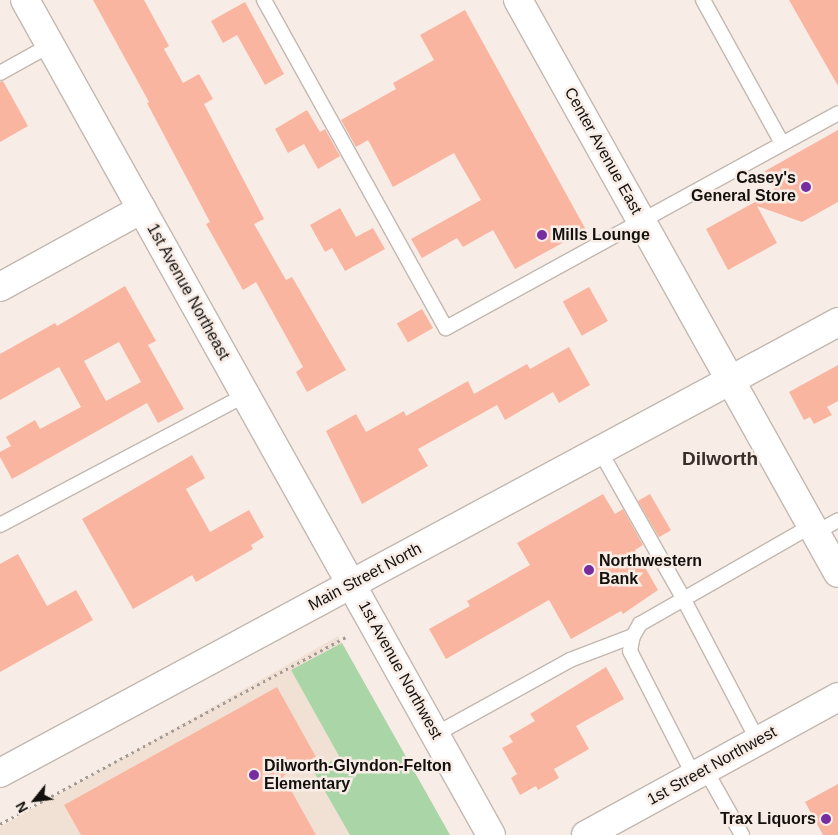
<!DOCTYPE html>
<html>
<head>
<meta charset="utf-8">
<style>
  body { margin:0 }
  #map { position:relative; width:838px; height:835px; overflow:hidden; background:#f8ede6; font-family:Helvetica,sans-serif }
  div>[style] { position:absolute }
  .built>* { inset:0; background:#f1e1d4 }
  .green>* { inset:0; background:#a9d5a7 }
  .building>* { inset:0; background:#fab5a0; transform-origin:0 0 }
  .path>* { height:3px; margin-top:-1.5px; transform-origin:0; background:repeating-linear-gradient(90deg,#a39b95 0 2.5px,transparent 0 6.5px) }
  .roads { filter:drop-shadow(1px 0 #c2b8b0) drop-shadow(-1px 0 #c2b8b0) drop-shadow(0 1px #c2b8b0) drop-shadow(0 -1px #c2b8b0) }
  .service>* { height:14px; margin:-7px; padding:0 7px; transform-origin:7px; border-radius:7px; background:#fff }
  .minor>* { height:28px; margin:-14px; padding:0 14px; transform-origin:14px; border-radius:14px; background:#fff }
  .tertiary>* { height:28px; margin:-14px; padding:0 14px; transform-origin:14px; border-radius:14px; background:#fff }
  .primary>* { height:28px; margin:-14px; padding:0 14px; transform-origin:14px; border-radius:14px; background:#fff }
  .dots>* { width:14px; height:14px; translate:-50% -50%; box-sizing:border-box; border:2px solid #f8ede6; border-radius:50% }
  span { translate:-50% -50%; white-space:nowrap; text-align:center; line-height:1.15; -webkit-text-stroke:5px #f8ede6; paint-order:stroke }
  .street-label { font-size:16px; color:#13100d }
  .poi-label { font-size:16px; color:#13100d; font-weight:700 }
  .right { translate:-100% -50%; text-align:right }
  .left { translate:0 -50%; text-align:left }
  .quarter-label { font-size:19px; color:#382f2a; font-weight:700 }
  .north { position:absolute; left:10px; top:775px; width:50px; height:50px; -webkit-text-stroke:4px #f8ede6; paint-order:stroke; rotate:241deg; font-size:14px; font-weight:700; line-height:20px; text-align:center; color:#13100d }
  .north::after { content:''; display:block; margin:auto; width:18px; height:22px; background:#13100d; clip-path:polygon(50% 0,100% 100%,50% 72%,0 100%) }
</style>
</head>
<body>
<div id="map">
  <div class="built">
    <div style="clip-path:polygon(338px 636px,450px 835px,0 835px,0 827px)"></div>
  </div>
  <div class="green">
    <div style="clip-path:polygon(342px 643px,450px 835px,350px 835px,314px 772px,339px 756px,291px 670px)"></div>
  </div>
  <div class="building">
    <div style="clip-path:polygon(93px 0,144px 0,169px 46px,164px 49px,183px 83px,199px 74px,213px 99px,204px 104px,264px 219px,254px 224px,286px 280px,292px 277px,346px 370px,307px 392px,296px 372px,303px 367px,277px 320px,256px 282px,243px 290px,206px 224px,210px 222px,147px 103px,149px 102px)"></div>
    <div style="clip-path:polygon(789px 0,838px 0,838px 86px)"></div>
    <div style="clip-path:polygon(245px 2px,284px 74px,265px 85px,237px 35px,223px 43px,211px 21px)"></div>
    <div style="clip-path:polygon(465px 10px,586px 230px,515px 269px,493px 230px,463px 247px,457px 238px,422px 258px,411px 239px,481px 200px,454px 153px,393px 187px,368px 140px,356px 147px,341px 120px,396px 89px,393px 83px,434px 60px,420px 35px)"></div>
    <div style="clip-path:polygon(3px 81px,28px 126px,0 142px,0 82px)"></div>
    <div style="clip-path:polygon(307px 110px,320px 132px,325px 129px,340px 156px,318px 169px,304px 144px,288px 153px,275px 129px)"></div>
    <div style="clip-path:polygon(838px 130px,838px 202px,802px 222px,757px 206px,777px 243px,728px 270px,706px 229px,775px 191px,765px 171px)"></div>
    <div style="clip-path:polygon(340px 208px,356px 237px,373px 228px,385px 249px,345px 271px,332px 248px,325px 252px,310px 225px)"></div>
    <div style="clip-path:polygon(evenodd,125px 286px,156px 341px,148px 345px,184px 409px,158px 423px,147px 403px,12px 479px,0 457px,0 452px,11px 446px,6px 437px,35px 420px,40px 429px,81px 407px,59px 367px,0 400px,0 354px,55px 323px,57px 326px,125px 286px,119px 342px,141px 382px,106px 401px,84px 361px,119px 342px)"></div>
    <div style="left:589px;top:287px;width:39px;height:30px;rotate:61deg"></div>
    <div style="left:422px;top:309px;width:22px;height:29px;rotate:60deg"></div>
    <div style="clip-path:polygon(569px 347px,590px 385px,559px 403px,553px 392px,505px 420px,497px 405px,418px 449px,428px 466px,362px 504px,326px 431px,356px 414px,366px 432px,404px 411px,406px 416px,468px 381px,474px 394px,527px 364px,530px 369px)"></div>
    <div style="clip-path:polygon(838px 365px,838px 401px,827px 407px,832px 415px,814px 424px,810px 417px,804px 420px,789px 392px)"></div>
    <div style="clip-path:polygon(192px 455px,205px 478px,186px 489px,210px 532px,249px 510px,264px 537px,251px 545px,253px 549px,196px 582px,192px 575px,133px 609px,82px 519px)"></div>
    <div style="clip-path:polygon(603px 494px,615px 514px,623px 509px,643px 545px,635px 550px,658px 590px,623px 614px,621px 611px,571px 639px,549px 600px,446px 659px,429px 629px,470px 606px,467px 601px,530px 565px,517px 543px)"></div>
    <div style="left:650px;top:494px;width:42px;height:14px;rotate:60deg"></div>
    <div style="clip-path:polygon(18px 554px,47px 606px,76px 590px,93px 620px,0 672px,0 564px)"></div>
    <div style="clip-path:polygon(606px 667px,624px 699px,576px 726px,589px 749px,554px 769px,559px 778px,538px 790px,536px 786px,520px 795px,511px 778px,517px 774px,502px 748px,513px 742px,509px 736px,535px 721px,530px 714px)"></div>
    <div style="clip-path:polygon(277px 687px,316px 757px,283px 776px,316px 835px,81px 835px,64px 805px)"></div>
    <div style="clip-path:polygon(838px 784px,838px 835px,823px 835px,805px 802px)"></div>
  </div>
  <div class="path">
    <div style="left:0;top:824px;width:393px;rotate:-28.4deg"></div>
  </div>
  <div class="roads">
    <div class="service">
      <div style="left:264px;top:0;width:375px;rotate:61deg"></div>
      <div style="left:446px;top:328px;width:447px;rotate:-28.7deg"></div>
      <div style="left:703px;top:0;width:163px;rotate:61.1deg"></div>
      <div style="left:0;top:73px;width:57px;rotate:-29.2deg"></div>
      <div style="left:600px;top:451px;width:169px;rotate:60.5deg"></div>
      <div style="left:683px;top:598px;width:161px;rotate:62.3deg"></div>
      <div style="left:0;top:525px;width:278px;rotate:-27.9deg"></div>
      <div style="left:815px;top:533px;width:26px;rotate:-29deg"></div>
      <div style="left:436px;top:734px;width:153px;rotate:-28.9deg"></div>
      <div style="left:570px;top:660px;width:67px;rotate:-20.9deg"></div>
      <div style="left:705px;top:769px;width:76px;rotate:60.7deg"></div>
      <div style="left:694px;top:776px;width:140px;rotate:-117.1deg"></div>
      <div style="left:630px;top:651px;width:15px;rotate:-79deg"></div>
      <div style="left:633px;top:636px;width:14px;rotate:-60deg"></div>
      <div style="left:640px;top:624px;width:197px;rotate:-29.8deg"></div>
    </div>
    <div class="minor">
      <div style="left:25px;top:0;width:956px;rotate:60.83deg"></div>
      <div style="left:0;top:287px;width:162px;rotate:-28.8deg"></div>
      <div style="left:0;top:773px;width:828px;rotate:-28.27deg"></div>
      <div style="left:586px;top:835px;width:287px;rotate:-28.7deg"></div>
    </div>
    <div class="tertiary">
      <div style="left:729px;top:381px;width:124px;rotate:-28.4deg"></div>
    </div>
    <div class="primary">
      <div style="left:518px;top:0;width:656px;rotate:60.82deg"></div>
    </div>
  </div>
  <div class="dots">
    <div style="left:806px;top:187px;background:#762d9f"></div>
    <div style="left:542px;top:235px;background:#762d9f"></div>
    <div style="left:589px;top:570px;background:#762d9f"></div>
    <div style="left:254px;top:775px;background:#762d9f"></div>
    <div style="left:826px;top:819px;background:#762d9f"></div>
  </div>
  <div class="street-label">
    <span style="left:603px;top:151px;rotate:61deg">Center Avenue East</span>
    <span style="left:188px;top:292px;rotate:61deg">1st Avenue Northeast</span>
    <span style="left:365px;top:577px;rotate:-28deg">Main Street North</span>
    <span style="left:400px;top:670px;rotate:61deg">1st Avenue Northwest</span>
    <span style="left:712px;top:766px;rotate:-29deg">1st Street Northwest</span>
  </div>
  <div class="poi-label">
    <span class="right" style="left:796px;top:187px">Casey's<br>General Store</span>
    <span class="left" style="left:552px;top:235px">Mills Lounge</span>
    <span class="left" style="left:599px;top:570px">Northwestern<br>Bank</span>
    <span class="left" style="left:264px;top:775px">Dilworth-Glyndon-Felton<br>Elementary</span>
    <span class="right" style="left:816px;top:819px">Trax Liquors</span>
  </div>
  <div class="quarter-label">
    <span style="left:720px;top:459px">Dilworth</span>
  </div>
  <div class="north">N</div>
</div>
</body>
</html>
